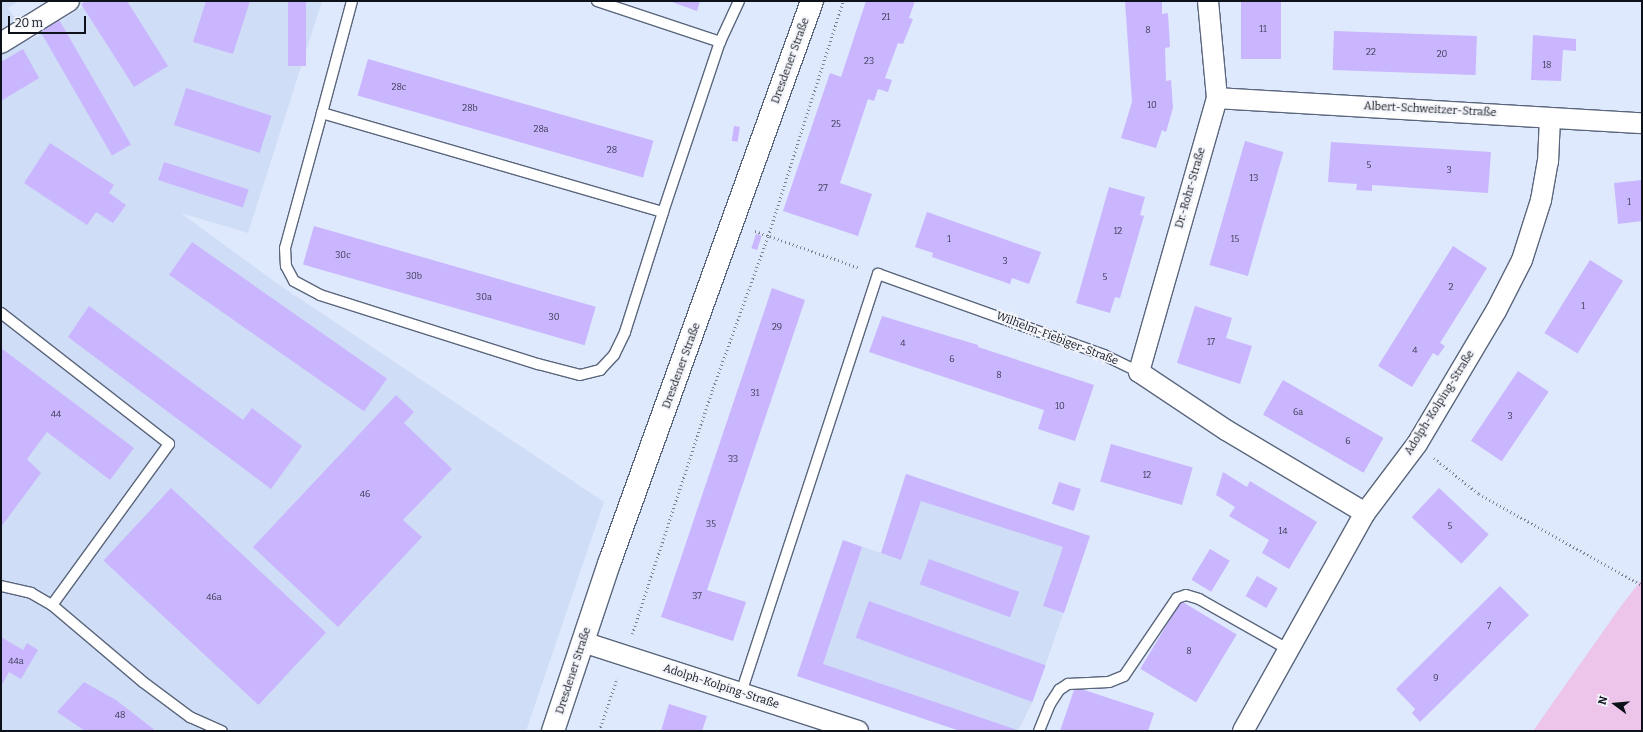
<!DOCTYPE html>
<html>
<head>
<meta charset="utf-8">
<style>
  body { margin:0 }
  #map { position:relative; width:1643px; height:732px; overflow:hidden; background:#dee9fd; font-family:Bitter,serif }
  div>[style] { position:absolute }
  .built>* { inset:0; background:#d0ddf6 }
  .green>* { inset:0; background:#edc4ea }
  .building>* { inset:0; background:#c9b6fe; transform-origin:0 0 }
  .path>* { height:2.5px; margin-top:-1.25px; transform-origin:0; background:repeating-linear-gradient(90deg,#7b8392 0 1px,transparent 0 4px) }
  .roads { filter:drop-shadow(1px 0 #5a667c) drop-shadow(-1px 0 #5a667c) drop-shadow(0 1px #5a667c) drop-shadow(0 -1px #5a667c) }
  .lane>* { height:10px; margin:-5px; padding:0 5px; transform-origin:5px; border-radius:5px; background:#fff }
  .street>* { height:20px; margin:-10px; padding:0 10px; transform-origin:10px; border-radius:10px; background:#fff }
  .secondary>* { height:22px; margin:-11px; padding:0 11px; transform-origin:11px; border-radius:11px; background:#fff }
  span { translate:-50% -50%; white-space:nowrap; text-align:center; line-height:1.15; -webkit-text-stroke:3.5px #f3f5fb; paint-order:stroke }
  .number-label { font-size:9px; color:#3c3a53 }
  .number-label span { -webkit-text-stroke-width:0 }
  .street-label { font-size:11px; color:#0d111a }
  .frame { position:absolute; inset:0; border:2px solid #0d111a; pointer-events:none }
  .north { position:absolute; left:1595px; top:684px; width:40px; height:40px; -webkit-text-stroke:3px #f3f5fb; paint-order:stroke; rotate:286deg; font-size:11px; font-weight:700; line-height:16px; text-align:center; color:#0d111a }
  .north::after { content:''; display:block; margin:auto; width:14px; height:18px; background:#0d111a; clip-path:polygon(50% 0,100% 100%,50% 72%,0 100%) }
  .scale { position:absolute; left:8px; top:16px; width:78px; height:18px; box-sizing:border-box; border:2px solid #0d111a; border-top:0; padding-left:5px; font-size:12px; line-height:14px; white-space:nowrap; color:#0d111a; -webkit-text-stroke:3px #f3f5fb; paint-order:stroke }
</style>
</head>
<body>
<div id="map">
  <div class="built">
    <div style="clip-path:polygon(1px 1px,19px 1px,8px 8px,31px 40px,91px 1px,322px 1px,248px 233px,181px 213px,275px 282px,604px 502px,526px 731px,1px 731px)"></div>
    <div style="clip-path:polygon(906px 474px,1090px 536px,1033px 701px,1018px 731px,960px 731px,797px 676px,843px 540px,881px 553px)"></div>
  </div>
  <div class="green">
    <div style="clip-path:polygon(1642px 579px,1642px 731px,1533px 731px,1621px 606px)"></div>
  </div>
  <div class="building">
    <div style="clip-path:polygon(86px 1px,127px 1px,168px 66px,134px 87px,81px 4px)"></div>
    <div style="clip-path:polygon(206px 1px,250px 1px,233px 54px,193px 42px)"></div>
    <div style="left:288px;top:1px;width:18px;height:65px"></div>
    <div style="clip-path:polygon(669px 1px,700px 1px,697px 11px)"></div>
    <div style="clip-path:polygon(866px 1px,915px 1px,909px 18px,913px 19px,903px 44px,898px 43px,885px 78px,892px 80px,888px 92px,878px 89px,874px 101px,868px 99px,840px 183px,872px 194px,858px 236px,783px 211px,830px 73px,841px 77px)"></div>
    <div style="clip-path:polygon(1125px 1px,1162px 1px,1162px 14px,1168px 13px,1170px 47px,1165px 48px,1166px 81px,1171px 80px,1173px 108px,1166px 132px,1162px 130px,1156px 148px,1121px 138px,1132px 102px)"></div>
    <div style="left:1241px;top:1px;width:40px;height:58px"></div>
    <div style="left:58px;top:18px;width:146px;height:22px;rotate:60deg"></div>
    <div style="left:1334px;top:31px;width:143px;height:39px;rotate:2deg"></div>
    <div style="clip-path:polygon(1533px 35px,1576px 39px,1576px 51px,1563px 50px,1561px 81px,1531px 80px)"></div>
    <div style="clip-path:polygon(23px 49px,39px 78px,1px 101px,1px 62px)"></div>
    <div style="left:368px;top:59px;width:297px;height:38px;rotate:16deg"></div>
    <div style="left:186px;top:88px;width:90px;height:39px;rotate:18deg"></div>
    <div style="left:734px;top:126px;width:6px;height:15px;rotate:9deg"></div>
    <div style="left:1245px;top:141px;width:40px;height:129px;rotate:16deg"></div>
    <div style="clip-path:polygon(1331px 142px,1491px 152px,1488px 193px,1372px 185px,1372px 191px,1356px 190px,1357px 184px,1328px 182px)"></div>
    <div style="clip-path:polygon(50px 143px,114px 185px,109px 193px,126px 205px,113px 223px,96px 212px,87px 225px,24px 183px)"></div>
    <div style="left:164px;top:162px;width:89px;height:19px;rotate:18deg"></div>
    <div style="clip-path:polygon(1642px 180px,1642px 221px,1618px 224px,1614px 183px)"></div>
    <div style="clip-path:polygon(1109px 187px,1145px 197px,1140px 215px,1144px 216px,1120px 298px,1115px 297px,1110px 313px,1076px 303px)"></div>
    <div style="clip-path:polygon(927px 212px,1041px 252px,1029px 284px,1012px 278px,1010px 284px,932px 257px,933px 253px,915px 247px)"></div>
    <div style="left:314px;top:226px;width:293px;height:40px;rotate:16deg"></div>
    <div style="left:756px;top:234px;width:6px;height:15px;rotate:18deg"></div>
    <div style="left:192px;top:242px;width:238px;height:40px;rotate:35deg"></div>
    <div style="clip-path:polygon(1453px 246px,1487px 268px,1440px 343px,1445px 346px,1438px 356px,1433px 353px,1412px 387px,1378px 366px)"></div>
    <div style="left:1590px;top:260px;width:39px;height:86px;rotate:32deg"></div>
    <div style="clip-path:polygon(772px 288px,805px 300px,707px 590px,746px 602px,733px 641px,661px 617px)"></div>
    <div style="clip-path:polygon(89px 306px,243px 420px,252px 408px,302px 446px,271px 489px,68px 337px)"></div>
    <div style="clip-path:polygon(1195px 306px,1232px 318px,1226px 338px,1252px 346px,1240px 384px,1177px 363px)"></div>
    <div style="clip-path:polygon(882px 316px,978px 345px,978px 347px,1094px 385px,1075px 441px,1038px 429px,1044px 410px,869px 352px)"></div>
    <div style="clip-path:polygon(1px 348px,134px 448px,110px 480px,47px 432px,27px 459px,41px 473px,1px 527px)"></div>
    <div style="left:1518px;top:371px;width:37px;height:84px;rotate:34deg"></div>
    <div style="left:1283px;top:380px;width:116px;height:40px;rotate:30deg"></div>
    <div style="clip-path:polygon(396px 395px,414px 412px,404px 423px,452px 469px,403px 520px,422px 537px,338px 627px,253px 547px)"></div>
    <div style="left:1111px;top:444px;width:85px;height:39px;rotate:16deg"></div>
    <div style="clip-path:polygon(1223px 472px,1247px 487px,1250px 481px,1317px 522px,1289px 569px,1262px 553px,1269px 540px,1229px 516px,1235px 507px,1216px 495px)"></div>
    <div style="clip-path:polygon(906px 474px,1090px 536px,1064px 613px,1043px 606px,1063px 547px,921px 501px,901px 560px,881px 553px)"></div>
    <div style="left:1059px;top:482px;width:23px;height:23px;rotate:18deg"></div>
    <div style="left:171px;top:488px;width:212px;height:99px;rotate:43deg"></div>
    <div style="left:1439px;top:488px;width:68px;height:40px;rotate:43deg"></div>
    <div style="clip-path:polygon(843px 540px,862px 547px,823px 664px,1020px 731px,960px 731px,797px 676px)"></div>
    <div style="left:1210px;top:549px;width:23px;height:36px;rotate:31deg"></div>
    <div style="left:929px;top:559px;width:96px;height:27px;rotate:20deg"></div>
    <div style="left:1257px;top:576px;width:24px;height:23px;rotate:30deg"></div>
    <div style="clip-path:polygon(1500px 586px,1529px 615px,1420px 722px,1412px 713px,1415px 709px,1396px 689px)"></div>
    <div style="left:869px;top:601px;width:188px;height:39px;rotate:20deg"></div>
    <div style="left:1181px;top:601px;width:65px;height:79px;rotate:31deg"></div>
    <div style="clip-path:polygon(1px 637px,23px 650px,27px 643px,38px 650px,21px 679px,9px 672px,1px 686px)"></div>
    <div style="clip-path:polygon(84px 682px,116px 700px,156px 731px,85px 731px,57px 712px)"></div>
    <div style="clip-path:polygon(1075px 687px,1154px 713px,1148px 731px,1060px 731px)"></div>
    <div style="clip-path:polygon(669px 704px,707px 716px,702px 731px,661px 731px)"></div>
  </div>
  <div class="path">
    <div style="left:755px;top:231px;width:111px;rotate:19.4deg"></div>
    <div style="left:1434px;top:458px;width:58px;rotate:38.7deg"></div>
    <div style="left:1479px;top:494px;width:187px;rotate:29.2deg"></div>
    <div style="left:632px;top:634px;width:259px;rotate:-71.8deg"></div>
    <div style="left:713px;top:388px;width:162px;rotate:-70.1deg"></div>
    <div style="left:768px;top:236px;width:247px;rotate:-72.3deg"></div>
    <div style="left:599px;top:731px;width:56px;rotate:-71.2deg"></div>
  </div>
  <div class="roads">
    <div class="lane">
      <div style="left:352px;top:1px;width:116px;rotate:105deg"></div>
      <div style="left:322px;top:113px;width:355px;rotate:16.2deg"></div>
      <div style="left:663px;top:212px;width:179px;rotate:-71.5deg"></div>
      <div style="left:597px;top:1px;width:130px;rotate:18.4deg"></div>
      <div style="left:720px;top:42px;width:45px;rotate:-65.1deg"></div>
      <div style="left:322px;top:113px;width:140px;rotate:105.3deg"></div>
      <div style="left:285px;top:248px;width:18px;rotate:87deg"></div>
      <div style="left:286px;top:266px;width:17px;rotate:62deg"></div>
      <div style="left:294px;top:281px;width:30px;rotate:28deg"></div>
      <div style="left:320px;top:295px;width:229px;rotate:17.6deg"></div>
      <div style="left:538px;top:364px;width:43px;rotate:14.7deg"></div>
      <div style="left:580px;top:375px;width:21px;rotate:-14deg"></div>
      <div style="left:600px;top:370px;width:21px;rotate:-47deg"></div>
      <div style="left:614px;top:355px;width:25px;rotate:-64deg"></div>
      <div style="left:625px;top:332px;width:126px;rotate:-72.4deg"></div>
      <div style="left:1px;top:313px;width:213px;rotate:37.9deg"></div>
      <div style="left:169px;top:444px;width:199px;rotate:126deg"></div>
      <div style="left:1px;top:586px;width:31px;rotate:13deg"></div>
      <div style="left:31px;top:593px;width:24px;rotate:30deg"></div>
      <div style="left:52px;top:605px;width:119px;rotate:40.2deg"></div>
      <div style="left:143px;top:682px;width:59px;rotate:36.7deg"></div>
      <div style="left:190px;top:717px;width:35px;rotate:24deg"></div>
      <div style="left:741px;top:693px;width:441px;rotate:-71.9deg"></div>
      <div style="left:878px;top:274px;width:240px;rotate:19.7deg"></div>
      <div style="left:1104px;top:355px;width:39px;rotate:26deg"></div>
      <div style="left:1039px;top:731px;width:29px;rotate:-68deg"></div>
      <div style="left:1050px;top:704px;width:17px;rotate:-57deg"></div>
      <div style="left:1059px;top:690px;width:11px;rotate:-34deg"></div>
      <div style="left:1068px;top:684px;width:41px;rotate:-2.8deg"></div>
      <div style="left:1109px;top:682px;width:16px;rotate:-22deg"></div>
      <div style="left:1124px;top:676px;width:94px;rotate:-55.8deg"></div>
      <div style="left:1177px;top:598px;width:9px;rotate:-18deg"></div>
      <div style="left:1186px;top:595px;width:14px;rotate:17deg"></div>
      <div style="left:1199px;top:599px;width:103px;rotate:29.5deg"></div>
    </div>
    <div class="street">
      <div style="left:1208px;top:1px;width:97px;rotate:84.7deg"></div>
      <div style="left:1217px;top:98px;width:285px;rotate:105.9deg"></div>
      <div style="left:1139px;top:372px;width:105px;rotate:33.7deg"></div>
      <div style="left:1226px;top:430px;width:162px;rotate:30.8deg"></div>
      <div style="left:1px;top:43px;width:80px;rotate:-31.7deg"></div>
      <div style="left:1217px;top:98px;width:426px;rotate:3.4deg"></div>
      <div style="left:583px;top:642px;width:289px;rotate:17.9deg"></div>
      <div style="left:1243px;top:731px;width:250px;rotate:-60.8deg"></div>
      <div style="left:1365px;top:513px;width:86px;rotate:-53deg"></div>
      <div style="left:1417px;top:444px;width:155px;rotate:-59.3deg"></div>
      <div style="left:1496px;top:311px;width:57px;rotate:-63deg"></div>
      <div style="left:1522px;top:260px;width:63px;rotate:-72.4deg"></div>
      <div style="left:1541px;top:200px;width:39px;rotate:-80deg"></div>
      <div style="left:1548px;top:162px;width:44px;rotate:-87.4deg"></div>
    </div>
    <div class="secondary">
      <div style="left:553px;top:731px;width:179px;rotate:-71.5deg"></div>
      <div style="left:610px;top:561px;width:595px;rotate:-70.16deg"></div>
    </div>
  </div>
  <div class="number-label">
    <span style="left:886px;top:17px">21</span>
    <span style="left:1263px;top:29px">11</span>
    <span style="left:1148px;top:30px">8</span>
    <span style="left:1371px;top:52px">22</span>
    <span style="left:1442px;top:54px">20</span>
    <span style="left:869px;top:61px">23</span>
    <span style="left:1547px;top:65px">18</span>
    <span style="left:399px;top:87px">28c</span>
    <span style="left:1152px;top:105px">10</span>
    <span style="left:470px;top:108px">28b</span>
    <span style="left:836px;top:124px">25</span>
    <span style="left:541px;top:129px">28a</span>
    <span style="left:612px;top:150px">28</span>
    <span style="left:1369px;top:165px">5</span>
    <span style="left:1449px;top:170px">3</span>
    <span style="left:1254px;top:178px">13</span>
    <span style="left:823px;top:188px">27</span>
    <span style="left:1629px;top:202px">1</span>
    <span style="left:1118px;top:231px">12</span>
    <span style="left:949px;top:239px">1</span>
    <span style="left:1235px;top:239px">15</span>
    <span style="left:343px;top:255px">30c</span>
    <span style="left:1005px;top:261px">3</span>
    <span style="left:414px;top:276px">30b</span>
    <span style="left:1105px;top:277px">5</span>
    <span style="left:1451px;top:287px">2</span>
    <span style="left:484px;top:297px">30a</span>
    <span style="left:1583px;top:306px">1</span>
    <span style="left:554px;top:317px">30</span>
    <span style="left:777px;top:327px">29</span>
    <span style="left:1211px;top:342px">17</span>
    <span style="left:903px;top:343px">4</span>
    <span style="left:1415px;top:350px">4</span>
    <span style="left:952px;top:359px">6</span>
    <span style="left:999px;top:375px">8</span>
    <span style="left:755px;top:393px">31</span>
    <span style="left:1060px;top:406px">10</span>
    <span style="left:1298px;top:412px">6a</span>
    <span style="left:56px;top:414px">44</span>
    <span style="left:1510px;top:416px">3</span>
    <span style="left:1348px;top:441px">6</span>
    <span style="left:733px;top:459px">33</span>
    <span style="left:1147px;top:475px">12</span>
    <span style="left:365px;top:494px">46</span>
    <span style="left:711px;top:524px">35</span>
    <span style="left:1450px;top:526px">5</span>
    <span style="left:1283px;top:531px">14</span>
    <span style="left:697px;top:596px">37</span>
    <span style="left:214px;top:597px">46a</span>
    <span style="left:1489px;top:626px">7</span>
    <span style="left:1189px;top:651px">8</span>
    <span style="left:16px;top:661px">44a</span>
    <span style="left:1436px;top:678px">9</span>
    <span style="left:120px;top:715px">48</span>
  </div>
  <div class="street-label">
    <span style="left:791px;top:61px;rotate:-70deg">Dresdener Straße</span>
    <span style="left:1430px;top:110px;rotate:3deg">Albert-Schweitzer-Straße</span>
    <span style="left:1191px;top:188px;rotate:-74deg">Dr.-Rohr-Straße</span>
    <span style="left:1057px;top:339px;rotate:21deg">Wilhelm-Fiebiger-Straße</span>
    <span style="left:682px;top:366px;rotate:-70deg">Dresdener Straße</span>
    <span style="left:1440px;top:403px;rotate:-58deg">Adolph-Kolping-Straße</span>
    <span style="left:574px;top:671px;rotate:-72deg">Dresdener Straße</span>
    <span style="left:721px;top:687px;rotate:18deg">Adolph-Kolping-Straße</span>
  </div>
  <div class="frame"></div>
  <div class="north">N</div>
  <div class="scale">20 m</div>
</div>
</body>
</html>
